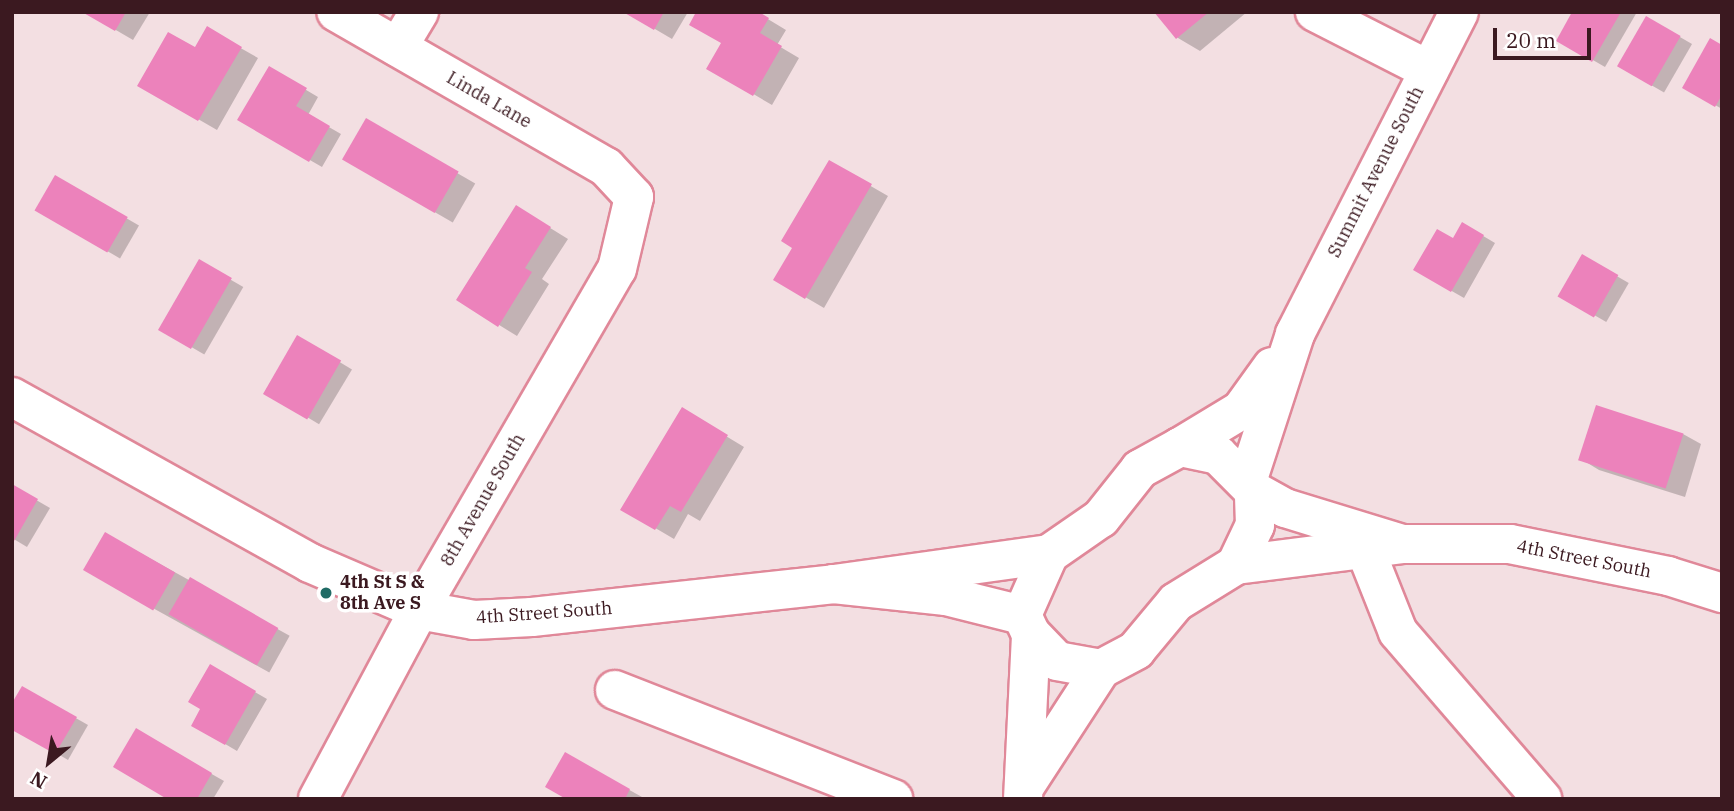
<!DOCTYPE html>
<html>
<head>
<meta charset="utf-8">
<style>
  body { margin:0 }
  #map { position:relative; width:1734px; height:811px; overflow:hidden; background:#f3dfe2; font-family:"IBM Plex Serif",serif }
  div>[style] { position:absolute }
  .shadow>* { inset:0; background:#0003; transform-origin:0 0 }
  .building>* { inset:0; background:#ec82bb; transform-origin:0 0 }
  .roads { filter:drop-shadow(2px 0 #e08899) drop-shadow(-2px 0 #e08899) drop-shadow(0 2px #e08899) drop-shadow(0 -2px #e08899) }
  .minor>* { height:38px; margin:-19px; padding:0 19px; transform-origin:19px; border-radius:19px; background:#fff }
  .dots>* { width:19px; height:19px; translate:-50% -50%; box-sizing:border-box; border:4px solid #fff; border-radius:50% }
  span { translate:-50% -50%; white-space:nowrap; text-align:center; line-height:1.15; -webkit-text-stroke:7px #fff; paint-order:stroke }
  .street-label { font-size:18px; color:#3b1920 }
  .poi-label { font-size:18px; color:#3b1920; font-weight:700 }
  .left { translate:0 -50%; text-align:left }
  .frame { position:absolute; inset:0; border:14px solid #3b1920; pointer-events:none }
  .north { position:absolute; left:14px; top:727px; width:70px; height:70px; -webkit-text-stroke:5px #fff; paint-order:stroke; rotate:210deg; font-size:19px; font-weight:700; line-height:28px; text-align:center; color:#3b1920 }
  .north::after { content:''; display:block; margin:auto; width:24px; height:32px; background:#3b1920; clip-path:polygon(50% 0,100% 100%,50% 72%,0 100%) }
  .scale { position:absolute; left:1493px; top:28px; width:98px; height:32px; box-sizing:border-box; border:4px solid #3b1920; border-top:0; padding-left:9px; font-size:21px; line-height:24px; white-space:nowrap; color:#3b1920; -webkit-text-stroke:5px #fff; paint-order:stroke }
</style>
</head>
<body>
<div id="map">
  <div class="shadow">
    <div style="clip-path:polygon(85px 12px,150px 12px,133px 40px)"></div>
    <div style="clip-path:polygon(626px 12px,688px 12px,672px 39px)"></div>
    <div style="clip-path:polygon(756px 12px,786px 30px,777px 45px,799px 58px,772px 105px,709px 68px,723px 42px)"></div>
    <div style="clip-path:polygon(1157px 12px,1247px 12px,1200px 51px,1178px 38px)"></div>
    <div style="clip-path:polygon(1574px 12px,1637px 12px,1605px 67px,1558px 40px)"></div>
    <div style="left:1647px;top:18px;width:52px;height:56px;rotate:30deg"></div>
    <div style="clip-path:polygon(207px 29px,258px 58px,217px 130px,139px 85px,195px 50px)"></div>
    <div style="clip-path:polygon(1722px 47px,1722px 109px,1684px 87px)"></div>
    <div style="clip-path:polygon(269px 68px,318px 97px,308px 115px,341px 134px,322px 167px,240px 120px)"></div>
    <div style="left:367px;top:121px;width:125px;height:45px;rotate:30deg"></div>
    <div style="clip-path:polygon(829px 162px,888px 196px,824px 308px,776px 280px,795px 247px)"></div>
    <div style="left:55px;top:177px;width:97px;height:38px;rotate:30deg"></div>
    <div style="clip-path:polygon(534px 218px,568px 239px,542px 279px,549px 284px,517px 336px,459px 300px)"></div>
    <div style="clip-path:polygon(1463px 224px,1495px 243px,1464px 298px,1415px 270px,1453px 240px)"></div>
    <div style="left:1582px;top:256px;width:54px;height:45px;rotate:30deg"></div>
    <div style="left:200px;top:262px;width:50px;height:78px;rotate:30deg"></div>
    <div style="left:298px;top:337px;width:63px;height:64px;rotate:31deg"></div>
    <div style="clip-path:polygon(683px 410px,744px 447px,700px 521px,688px 514px,674px 539px,623px 509px)"></div>
    <div style="clip-path:polygon(1683px 434px,1701px 444px,1685px 497px,1599px 470px,1581px 459px)"></div>
    <div style="clip-path:polygon(12px 486px,50px 508px,27px 547px,12px 538px)"></div>
    <div style="left:106px;top:534px;width:210px;height:42px;rotate:29deg"></div>
    <div style="clip-path:polygon(210px 666px,267px 699px,237px 751px,193px 725px,203px 708px)"></div>
    <div style="clip-path:polygon(23px 688px,88px 725px,68px 760px,12px 727px)"></div>
    <div style="clip-path:polygon(136px 731px,224px 781px,213px 799px,171px 799px)"></div>
    <div style="clip-path:polygon(565px 754px,642px 797px,641px 799px,570px 799px)"></div>
  </div>
  <div class="building">
    <div style="clip-path:polygon(82px 12px,126px 12px,115px 31px)"></div>
    <div style="clip-path:polygon(623px 12px,664px 12px,654px 30px)"></div>
    <div style="clip-path:polygon(696px 12px,759px 12px,769px 18px,760px 33px,782px 46px,753px 96px,706px 69px,721px 43px,689px 25px)"></div>
    <div style="clip-path:polygon(1154px 12px,1209px 12px,1176px 39px)"></div>
    <div style="clip-path:polygon(1572px 12px,1621px 12px,1592px 62px,1556px 41px)"></div>
    <div style="left:1646px;top:16px;width:40px;height:58px;rotate:30deg"></div>
    <div style="clip-path:polygon(207px 26px,242px 47px,198px 121px,137px 86px,168px 32px,195px 47px)"></div>
    <div style="clip-path:polygon(1710px 38px,1722px 45px,1722px 95px,1715px 107px,1682px 88px)"></div>
    <div style="clip-path:polygon(269px 66px,307px 88px,296px 106px,330px 126px,309px 162px,237px 120px)"></div>
    <div style="left:366px;top:118px;width:107px;height:48px;rotate:30deg"></div>
    <div style="clip-path:polygon(829px 160px,872px 184px,805px 299px,773px 280px,792px 248px,781px 241px)"></div>
    <div style="left:55px;top:175px;width:84px;height:41px;rotate:30deg"></div>
    <div style="clip-path:polygon(516px 205px,551px 227px,525px 268px,532px 272px,498px 327px,456px 300px)"></div>
    <div style="clip-path:polygon(1462px 222px,1484px 235px,1451px 292px,1413px 270px,1437px 229px,1453px 238px)"></div>
    <div style="left:1582px;top:254px;width:42px;height:49px;rotate:30deg"></div>
    <div style="left:199px;top:259px;width:38px;height:82px;rotate:30deg"></div>
    <div style="left:297px;top:335px;width:51px;height:68px;rotate:30deg"></div>
    <div style="left:1596px;top:405px;width:92px;height:58px;rotate:18deg"></div>
    <div style="clip-path:polygon(682px 407px,728px 435px,681px 512px,670px 506px,655px 530px,620px 510px)"></div>
    <div style="clip-path:polygon(12px 484px,38px 499px,14px 541px,12px 540px)"></div>
    <div style="left:105px;top:532px;width:81px;height:44px;rotate:30deg"></div>
    <div style="left:190px;top:577px;width:102px;height:43px;rotate:30deg"></div>
    <div style="clip-path:polygon(210px 664px,256px 691px,225px 745px,191px 726px,200px 709px,188px 702px)"></div>
    <div style="clip-path:polygon(22px 686px,77px 717px,55px 754px,12px 730px,12px 703px)"></div>
    <div style="clip-path:polygon(136px 728px,212px 773px,197px 799px,167px 799px,113px 767px)"></div>
    <div style="clip-path:polygon(565px 752px,630px 789px,625px 799px,566px 799px,545px 787px)"></div>
  </div>
  <div class="roads">
    <div class="minor">
      <div style="left:1315px;top:12px;width:128px;rotate:27deg"></div>
      <div style="left:398px;top:47px;width:41px;rotate:-59deg"></div>
      <div style="left:12px;top:397px;width:341px;rotate:29.1deg"></div>
      <div style="left:310px;top:563px;width:119px;rotate:23.3deg"></div>
      <div style="left:419px;top:610px;width:56px;rotate:10.3deg"></div>
      <div style="left:474px;top:620px;width:58px;rotate:-3deg"></div>
      <div style="left:532px;top:617px;width:304px;rotate:-6.2deg"></div>
      <div style="left:1180px;top:447px;width:71px;rotate:-31.2deg"></div>
      <div style="left:1241px;top:410px;width:53px;rotate:-54.2deg"></div>
      <div style="left:1247px;top:482px;width:156px;rotate:-72deg"></div>
      <div style="left:1295px;top:334px;width:361px;rotate:-63deg"></div>
      <div style="left:1402px;top:544px;width:108px"></div>
      <div style="left:1510px;top:544px;width:161px;rotate:11.4deg"></div>
      <div style="left:1668px;top:576px;width:57px;rotate:17.5deg"></div>
      <div style="left:1365px;top:549px;width:89px;rotate:68.3deg"></div>
      <div style="left:1398px;top:632px;width:221px;rotate:49.2deg"></div>
      <div style="left:1236px;top:565px;width:167px;rotate:-7.2deg"></div>
      <div style="left:1402px;top:544px;width:122px;rotate:-162.9deg"></div>
      <div style="left:1285px;top:508px;width:35px;rotate:-151deg"></div>
      <div style="left:1254px;top:491px;width:51px;rotate:-135deg"></div>
      <div style="left:1218px;top:455px;width:39px;rotate:-168deg"></div>
      <div style="left:1180px;top:447px;width:46px;rotate:151.2deg"></div>
      <div style="left:1140px;top:469px;width:63px;rotate:128.5deg"></div>
      <div style="left:1101px;top:518px;width:63px;rotate:145.3deg"></div>
      <div style="left:1049px;top:554px;width:67px;rotate:113.9deg"></div>
      <div style="left:1022px;top:615px;width:21px;rotate:65deg"></div>
      <div style="left:1031px;top:634px;width:37px;rotate:46deg"></div>
      <div style="left:1057px;top:661px;width:45px;rotate:10.3deg"></div>
      <div style="left:1101px;top:669px;width:40px;rotate:-28deg"></div>
      <div style="left:1136px;top:650px;width:62px;rotate:-50.2deg"></div>
      <div style="left:1176px;top:602px;width:70px;rotate:-31.7deg"></div>
      <div style="left:1236px;top:565px;width:44px;rotate:-64.6deg"></div>
      <div style="left:1255px;top:525px;width:34px;rotate:-92deg"></div>
      <div style="left:1022px;top:615px;width:78px;rotate:-166deg"></div>
      <div style="left:946px;top:596px;width:113px;rotate:-173.9deg"></div>
      <div style="left:834px;top:584px;width:217px;rotate:-7.9deg"></div>
      <div style="left:615px;top:690px;width:299px;rotate:21.4deg"></div>
      <div style="left:1027px;top:783px;width:136px;rotate:-57deg"></div>
      <div style="left:318px;top:799px;width:214px;rotate:-61.9deg"></div>
      <div style="left:419px;top:610px;width:394px;rotate:-59.9deg"></div>
      <div style="left:617px;top:269px;width:74px;rotate:-76.7deg"></div>
      <div style="left:634px;top:197px;width:41px;rotate:-133deg"></div>
      <div style="left:606px;top:167px;width:311px;rotate:-150.1deg"></div>
      <div style="left:1023px;top:799px;width:165px;rotate:-87.2deg"></div>
    </div>
  </div>
  <div class="dots">
    <div style="left:326px;top:593px;background:#206b65"></div>
  </div>
  <div class="street-label">
    <span style="left:489px;top:100px;rotate:30deg">Linda Lane</span>
    <span style="left:1376px;top:172px;rotate:-63deg">Summit Avenue South</span>
    <span style="left:483px;top:500px;rotate:-60deg">8th Avenue South</span>
    <span style="left:1584px;top:559px;rotate:11deg">4th Street South</span>
    <span style="left:544px;top:613px;rotate:-4deg">4th Street South</span>
  </div>
  <div class="poi-label">
    <span class="left" style="left:340px;top:593px">4th St S &amp;<br>8th Ave S</span>
  </div>
  <div class="frame"></div>
  <div class="north">N</div>
  <div class="scale">20 m</div>
</div>
</body>
</html>
